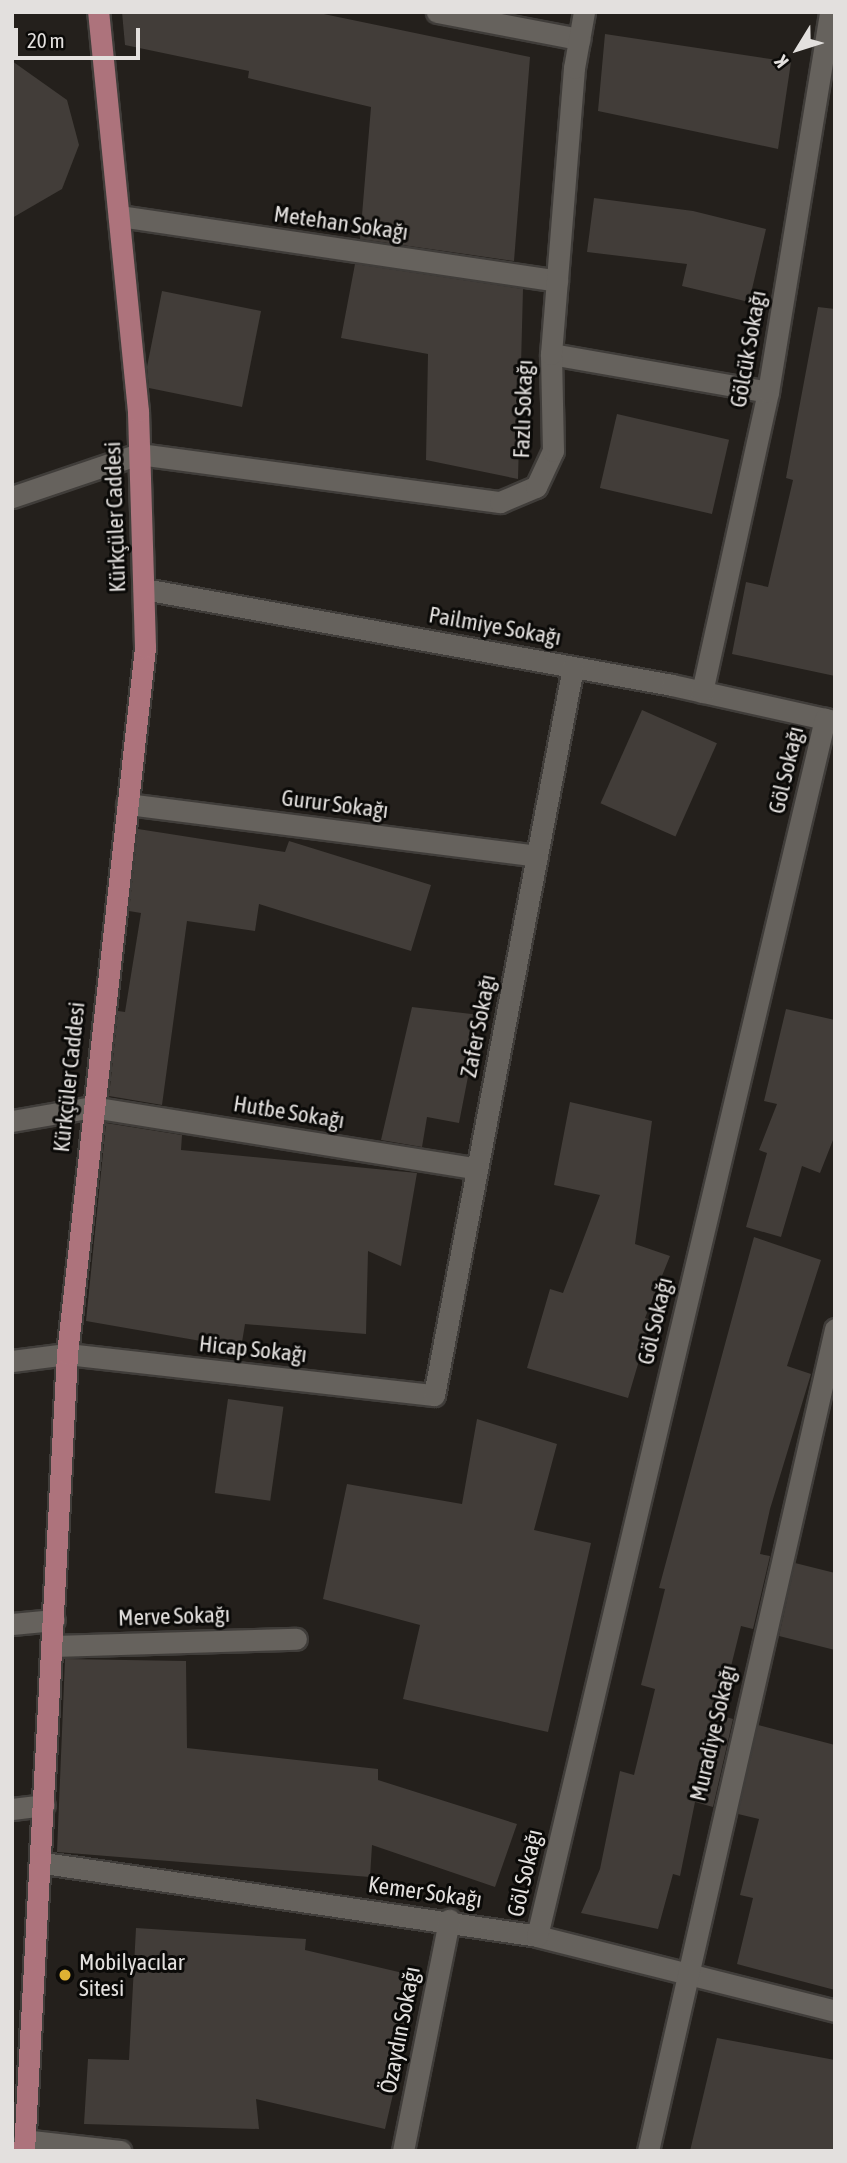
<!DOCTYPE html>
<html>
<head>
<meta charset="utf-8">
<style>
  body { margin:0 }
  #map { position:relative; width:847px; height:2163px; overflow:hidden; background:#24201c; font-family:"Asap Condensed",sans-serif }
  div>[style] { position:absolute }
  .building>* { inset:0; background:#423d39; transform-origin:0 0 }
  .roads { filter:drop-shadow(2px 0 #403d3a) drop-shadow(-2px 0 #403d3a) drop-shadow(0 2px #403d3a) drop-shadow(0 -2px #403d3a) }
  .minor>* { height:21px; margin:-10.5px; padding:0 10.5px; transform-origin:10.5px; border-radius:10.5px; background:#66625d }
  .major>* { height:21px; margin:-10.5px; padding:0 10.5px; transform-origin:10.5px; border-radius:10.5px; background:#ad737c }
  .dots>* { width:19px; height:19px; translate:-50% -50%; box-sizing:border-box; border:4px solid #0b0a08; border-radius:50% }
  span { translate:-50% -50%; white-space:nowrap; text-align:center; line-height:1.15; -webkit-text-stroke:6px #0b0a08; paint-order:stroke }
  .street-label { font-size:23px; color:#e3e0de }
  .poi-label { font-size:23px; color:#e3e0de }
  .left { translate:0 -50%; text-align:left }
  .frame { position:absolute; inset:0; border:14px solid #e3e0de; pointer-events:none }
  .north { position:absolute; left:763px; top:14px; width:70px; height:70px; -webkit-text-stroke:5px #0b0a08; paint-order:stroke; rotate:232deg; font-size:19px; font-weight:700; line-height:28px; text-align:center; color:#e3e0de }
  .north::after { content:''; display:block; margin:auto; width:24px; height:32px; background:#e3e0de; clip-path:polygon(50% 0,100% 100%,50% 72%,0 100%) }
  .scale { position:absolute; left:14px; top:28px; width:126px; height:32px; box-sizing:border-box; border:4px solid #e3e0de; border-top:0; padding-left:9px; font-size:21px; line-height:24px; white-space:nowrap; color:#e3e0de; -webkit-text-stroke:5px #0b0a08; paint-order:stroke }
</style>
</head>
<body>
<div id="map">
  <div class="building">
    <div style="clip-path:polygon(122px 12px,314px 12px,530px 57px,514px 261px,360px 239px,371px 107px,248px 78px,249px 71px,125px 45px)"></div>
    <div style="clip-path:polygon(605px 34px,791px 62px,778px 149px,598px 111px)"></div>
    <div style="clip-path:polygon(12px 61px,67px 100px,79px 145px,62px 189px,12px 218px)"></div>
    <div style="clip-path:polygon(594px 198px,693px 211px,766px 229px,749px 302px,682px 286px,687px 264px,587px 252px)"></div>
    <div style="clip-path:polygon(355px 264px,523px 289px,518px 479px,426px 460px,428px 354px,341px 338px)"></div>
    <div style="clip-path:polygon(162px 291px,261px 311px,242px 407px,149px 388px,147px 367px)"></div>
    <div style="clip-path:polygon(818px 307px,835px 309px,835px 676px,732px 654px,746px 582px,768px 587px,793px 480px,786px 478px)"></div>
    <div style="left:617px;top:414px;width:115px;height:76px;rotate:13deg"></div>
    <div style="left:642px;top:710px;width:82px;height:102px;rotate:24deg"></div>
    <div style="clip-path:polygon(138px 829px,285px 852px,289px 841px,431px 885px,411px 951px,259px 904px,255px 931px,187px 921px,162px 1105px,109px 1096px,118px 1011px,125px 1012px,141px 913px,129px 911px)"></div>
    <div style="clip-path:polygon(412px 1007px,480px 1015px,459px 1123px,427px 1117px,422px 1147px,381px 1140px)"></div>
    <div style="clip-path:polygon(786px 1009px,835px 1020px,835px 1135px,820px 1173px,802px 1166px,781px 1237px,746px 1227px,767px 1153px,759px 1150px,777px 1104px,764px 1101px)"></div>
    <div style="clip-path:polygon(570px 1102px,652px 1121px,635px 1244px,670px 1256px,645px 1318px,651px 1320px,628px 1398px,527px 1368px,550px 1289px,563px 1293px,600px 1195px,554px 1185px)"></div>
    <div style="clip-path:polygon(106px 1123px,182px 1135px,181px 1150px,417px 1173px,401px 1266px,368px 1251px,366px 1334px,245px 1324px,241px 1348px,86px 1321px)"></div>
    <div style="clip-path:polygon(754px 1237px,821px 1260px,787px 1366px,811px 1374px,770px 1509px,760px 1554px,770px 1556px,753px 1629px,741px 1626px,719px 1715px,733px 1719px,713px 1807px,695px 1802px,680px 1876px,673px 1874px,658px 1929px,581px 1913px,600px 1869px,620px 1771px,634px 1775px,655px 1689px,641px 1685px,665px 1589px,659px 1588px)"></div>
    <div style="left:228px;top:1399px;width:56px;height:95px;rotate:8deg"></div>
    <div style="clip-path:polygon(477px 1419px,557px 1444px,534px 1530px,591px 1543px,548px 1732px,403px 1699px,420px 1625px,323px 1599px,347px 1484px,462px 1504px)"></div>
    <div style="clip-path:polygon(795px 1563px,835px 1573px,835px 1650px,779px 1636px)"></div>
    <div style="clip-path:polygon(65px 1659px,186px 1661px,187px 1748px,378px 1769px,378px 1780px,517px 1824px,495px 1887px,372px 1845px,370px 1877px,57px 1852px)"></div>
    <div style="clip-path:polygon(758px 1725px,835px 1745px,835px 1990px,737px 1964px,753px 1898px,740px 1895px,759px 1819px,738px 1814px)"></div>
    <div style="clip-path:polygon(136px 1928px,306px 1939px,305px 1950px,420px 1977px,385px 2129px,256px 2099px,259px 2129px,84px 2124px,88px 2059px,129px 2060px)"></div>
    <div style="clip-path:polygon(717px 2038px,835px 2060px,835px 2151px,690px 2151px)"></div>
  </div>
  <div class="roads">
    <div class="minor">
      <div style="left:437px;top:12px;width:145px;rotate:10.8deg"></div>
      <div style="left:119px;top:216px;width:443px;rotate:8.4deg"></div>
      <div style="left:551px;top:354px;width:220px;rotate:9.9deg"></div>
      <div style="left:12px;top:497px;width:134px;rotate:-18.7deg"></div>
      <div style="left:139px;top:454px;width:364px;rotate:7.6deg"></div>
      <div style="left:500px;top:502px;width:39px;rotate:-23deg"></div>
      <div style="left:536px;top:487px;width:40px;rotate:-65deg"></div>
      <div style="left:553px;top:451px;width:97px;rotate:-91.2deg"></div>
      <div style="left:551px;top:354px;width:287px;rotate:-85.4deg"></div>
      <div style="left:574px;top:68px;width:57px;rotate:-79.9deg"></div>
      <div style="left:144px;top:589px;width:537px;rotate:10.3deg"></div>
      <div style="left:672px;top:685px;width:167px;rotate:12.5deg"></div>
      <div style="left:702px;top:692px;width:307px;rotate:-77.6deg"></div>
      <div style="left:768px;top:392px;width:385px;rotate:-80.7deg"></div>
      <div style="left:127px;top:804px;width:413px;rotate:7.2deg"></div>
      <div style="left:12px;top:1121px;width:81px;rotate:-9.9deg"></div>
      <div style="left:92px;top:1107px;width:390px;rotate:9.1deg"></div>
      <div style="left:12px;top:1361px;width:55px;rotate:-7.3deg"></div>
      <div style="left:67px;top:1354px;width:369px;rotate:6.4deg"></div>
      <div style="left:434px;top:1395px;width:741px;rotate:-79.19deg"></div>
      <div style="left:12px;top:1624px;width:42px;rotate:-5.4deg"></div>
      <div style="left:53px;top:1646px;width:243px;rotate:-1.7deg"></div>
      <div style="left:12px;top:1809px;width:32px;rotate:-7deg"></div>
      <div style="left:44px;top:1863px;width:498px;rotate:8.4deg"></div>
      <div style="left:537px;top:1936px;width:307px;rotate:14.1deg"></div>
      <div style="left:537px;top:1936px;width:1251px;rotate:-76.69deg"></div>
      <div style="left:24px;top:2140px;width:97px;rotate:6.5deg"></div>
      <div style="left:403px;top:2151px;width:236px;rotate:-78.7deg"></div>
      <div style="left:648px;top:2151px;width:843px;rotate:-77.18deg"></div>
    </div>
    <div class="major">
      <div style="left:24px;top:2151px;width:798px;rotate:-86.91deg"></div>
      <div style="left:67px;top:1354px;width:711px;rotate:-83.7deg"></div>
      <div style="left:145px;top:647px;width:236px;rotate:-91.7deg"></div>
      <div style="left:138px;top:411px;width:401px;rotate:-95.7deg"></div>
    </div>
  </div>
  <div class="dots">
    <div style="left:65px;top:1975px;background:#deb133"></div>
  </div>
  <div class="street-label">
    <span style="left:341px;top:223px;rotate:8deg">Metehan Sokağı</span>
    <span style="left:748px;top:349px;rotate:-80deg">Gölcük Sokağı</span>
    <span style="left:523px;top:409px;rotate:-88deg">Fazlı Sokağı</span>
    <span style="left:115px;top:517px;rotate:-92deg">Kürkçüler Caddesi</span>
    <span style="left:495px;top:626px;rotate:10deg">Pailmiye Sokağı</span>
    <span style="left:786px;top:770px;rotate:-77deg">Göl Sokağı</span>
    <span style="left:335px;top:804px;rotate:7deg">Gurur Sokağı</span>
    <span style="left:478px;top:1026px;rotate:-79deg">Zafer Sokağı</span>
    <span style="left:69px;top:1077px;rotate:-84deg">Kürkçüler Caddesi</span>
    <span style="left:289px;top:1112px;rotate:9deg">Hutbe Sokağı</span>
    <span style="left:655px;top:1321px;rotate:-77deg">Göl Sokağı</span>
    <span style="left:253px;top:1349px;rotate:6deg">Hicap Sokağı</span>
    <span style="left:174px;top:1616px;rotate:-2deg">Merve Sokağı</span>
    <span style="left:713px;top:1733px;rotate:-77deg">Muradiye Sokağı</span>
    <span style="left:525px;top:1873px;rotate:-77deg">Göl Sokağı</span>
    <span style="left:425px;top:1892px;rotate:8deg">Kemer Sokağı</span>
    <span style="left:400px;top:2030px;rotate:-79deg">Özaydın Sokağı</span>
  </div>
  <div class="poi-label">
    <span class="left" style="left:79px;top:1975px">Mobilyacılar<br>Sitesi</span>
  </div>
  <div class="frame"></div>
  <div class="north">K</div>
  <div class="scale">20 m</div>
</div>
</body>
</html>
